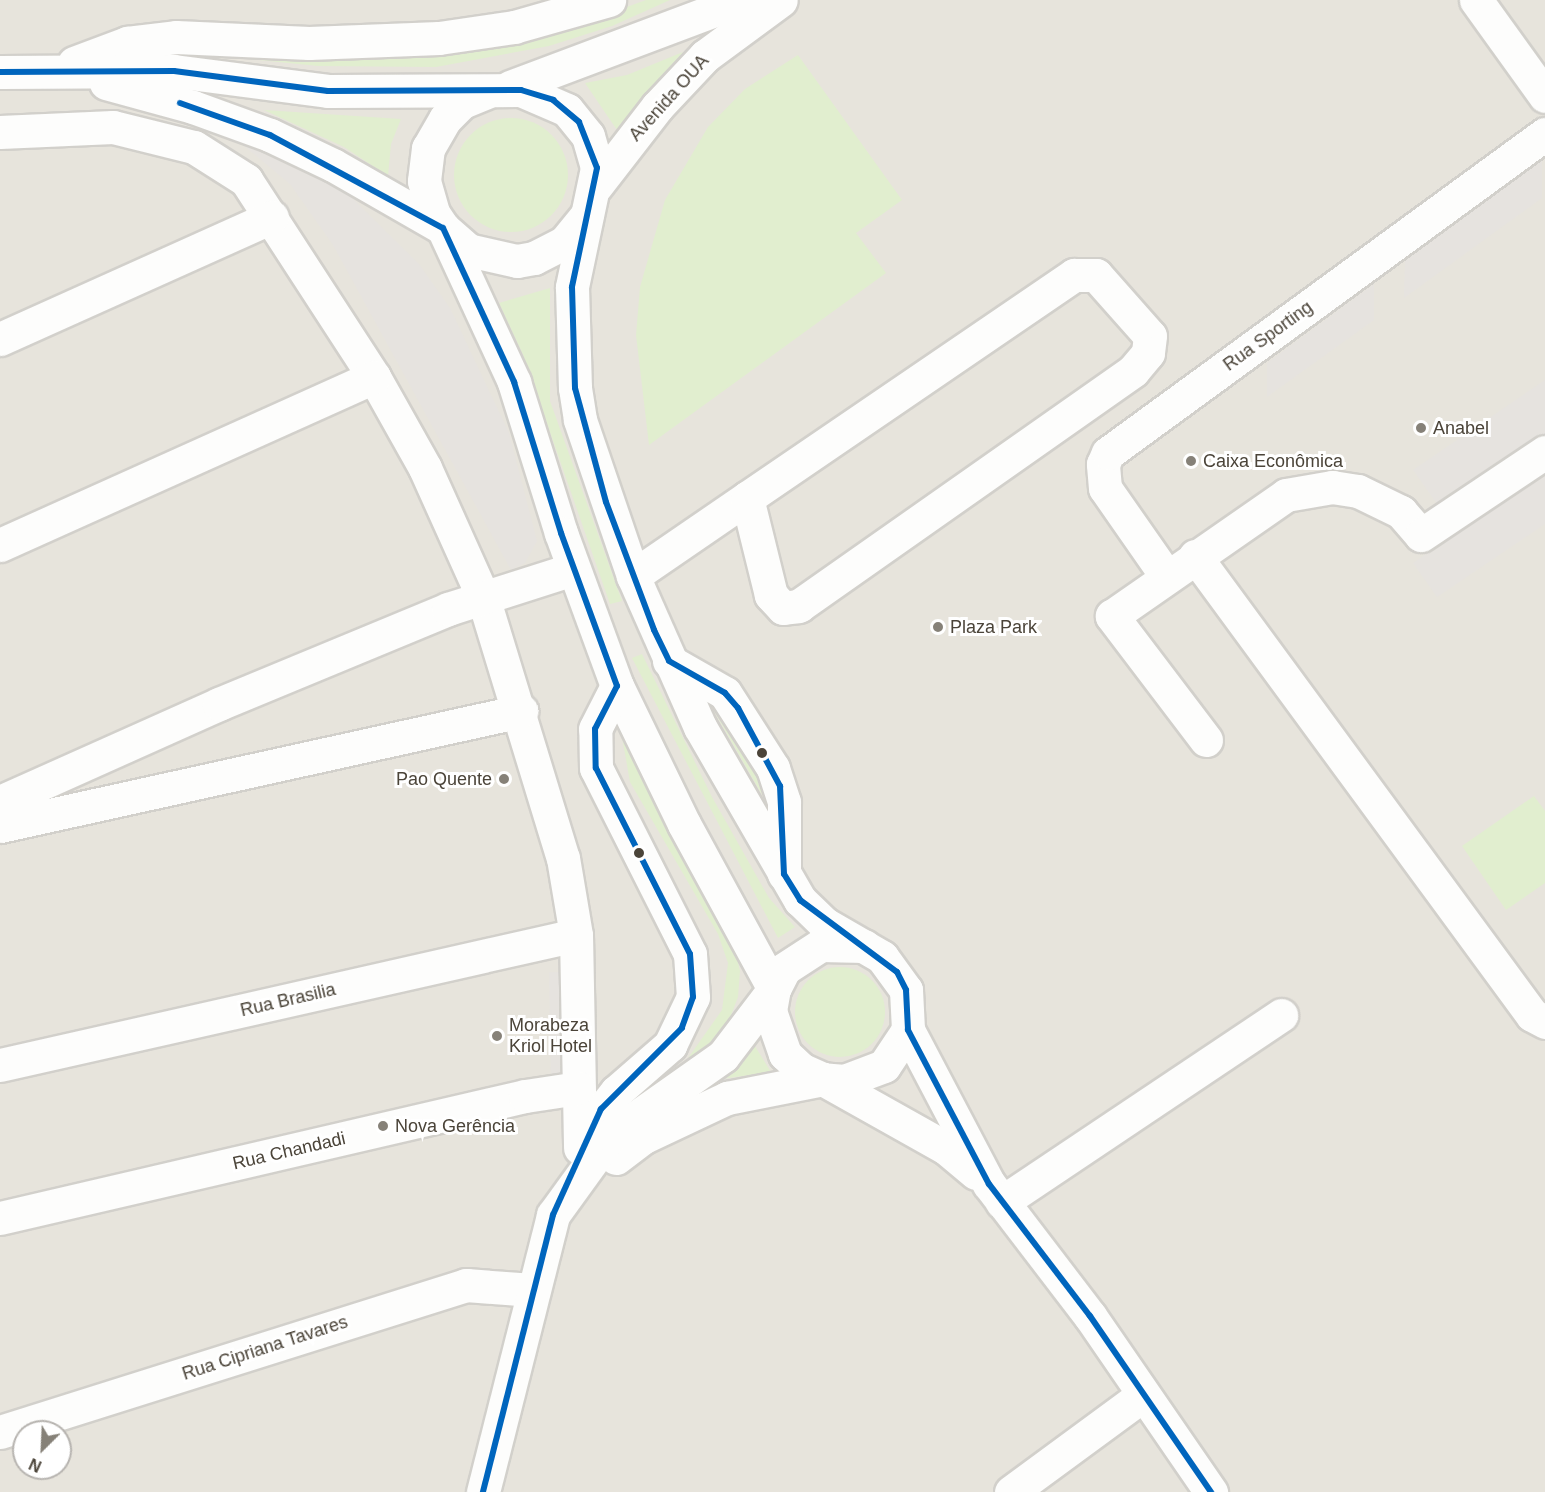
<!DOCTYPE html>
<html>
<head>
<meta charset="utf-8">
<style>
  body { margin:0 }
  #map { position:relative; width:1545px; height:1492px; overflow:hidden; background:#f4f2ee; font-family:Arial,sans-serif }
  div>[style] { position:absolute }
  .residential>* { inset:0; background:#e7e4dc }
  .green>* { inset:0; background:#e1eecf }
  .round { border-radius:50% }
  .parking>* { inset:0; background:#e6e3df; transform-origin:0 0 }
  .roads { filter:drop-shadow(2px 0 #d2d0cb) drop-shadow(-2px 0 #d2d0cb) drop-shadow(0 2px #d2d0cb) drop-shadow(0 -2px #d2d0cb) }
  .minor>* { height:33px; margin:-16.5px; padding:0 16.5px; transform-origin:16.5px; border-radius:16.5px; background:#fdfdfc }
  .bus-1>* { height:6px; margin:-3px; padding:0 3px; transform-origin:3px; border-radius:3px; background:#0065bd }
  .dots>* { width:16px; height:16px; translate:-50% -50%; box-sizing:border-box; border:3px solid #fff; border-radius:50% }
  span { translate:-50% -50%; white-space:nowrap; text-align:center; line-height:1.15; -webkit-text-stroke:6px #fff; paint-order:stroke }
  .street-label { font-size:18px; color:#4b4439 }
  .poi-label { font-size:18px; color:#4b4439 }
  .left { translate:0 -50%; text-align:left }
  .right { translate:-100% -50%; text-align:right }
  .north { position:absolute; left:12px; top:1420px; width:60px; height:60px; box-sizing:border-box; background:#fff; border:2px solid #b7b4b0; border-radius:50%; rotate:204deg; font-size:16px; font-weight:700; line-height:24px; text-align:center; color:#4b4439 }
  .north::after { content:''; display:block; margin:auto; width:21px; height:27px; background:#868178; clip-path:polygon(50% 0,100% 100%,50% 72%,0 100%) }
</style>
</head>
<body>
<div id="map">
  <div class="residential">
    <div style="clip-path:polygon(evenodd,0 0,1545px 0,1545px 1492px,0 1492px,0 0,24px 1432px,60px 1432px,60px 1468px,24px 1468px,24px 1432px)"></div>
  </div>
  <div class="green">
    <div style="clip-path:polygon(646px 0,670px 0,612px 26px,549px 46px,436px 67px,318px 66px,188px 53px,435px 57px,547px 36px)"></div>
    <div style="clip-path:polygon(683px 52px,617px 130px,585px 83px,627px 75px)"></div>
    <div style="clip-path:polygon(798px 55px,902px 200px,856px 233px,886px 273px,649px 445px,636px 335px,640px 287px,665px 200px,708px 127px,745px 89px)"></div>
    <div style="clip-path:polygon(264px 110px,401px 119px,391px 144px,388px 176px,344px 147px)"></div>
    <div class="round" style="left:454px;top:118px;width:114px;height:114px"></div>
    <div style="clip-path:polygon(550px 288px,550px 401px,622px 601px,610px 604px,523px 355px,499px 303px)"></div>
    <div style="clip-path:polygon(642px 654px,712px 797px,769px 898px,795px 927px,778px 938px,632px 658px)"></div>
    <div style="clip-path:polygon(703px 692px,719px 704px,768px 779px,769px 807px)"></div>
    <div style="clip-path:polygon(622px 737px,733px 941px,740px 971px,738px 997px,730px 1018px,713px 1041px,686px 1061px,722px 1010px,728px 963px,718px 934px,630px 782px)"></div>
    <div style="clip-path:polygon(1534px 796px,1545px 811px,1545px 883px,1506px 910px,1462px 846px)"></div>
    <div class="round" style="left:795px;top:967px;width:90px;height:90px"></div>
    <div style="clip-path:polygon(753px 1043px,771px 1072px,715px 1080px)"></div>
  </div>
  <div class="parking">
    <div style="clip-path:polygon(230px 134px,313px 171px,346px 192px,419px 264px,450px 308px,509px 433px,537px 541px,525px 563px,511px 570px,333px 245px,290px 184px)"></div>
    <div style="clip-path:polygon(1542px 160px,1542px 198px,1404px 298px,1405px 261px)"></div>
    <div style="clip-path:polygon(1374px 284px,1374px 320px,1267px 397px,1267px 363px)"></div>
    <div style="clip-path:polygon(1545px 380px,1545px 524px,1437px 597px,1413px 563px,1457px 532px,1413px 470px)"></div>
    <div style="left:563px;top:972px;width:102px;height:14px;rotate:89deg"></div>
  </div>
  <div class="roads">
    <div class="minor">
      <div style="left:1476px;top:0;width:118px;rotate:54.3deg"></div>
      <div style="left:74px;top:63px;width:57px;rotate:-20.7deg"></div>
      <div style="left:127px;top:43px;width:49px;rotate:-7deg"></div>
      <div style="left:176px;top:37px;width:133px;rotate:2.6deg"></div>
      <div style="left:309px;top:43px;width:130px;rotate:-2.2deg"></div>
      <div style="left:439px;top:38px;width:76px;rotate:-8.3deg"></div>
      <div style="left:514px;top:27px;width:99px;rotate:-15.9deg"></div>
      <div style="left:0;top:72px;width:174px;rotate:-0.3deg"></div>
      <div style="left:174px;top:71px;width:155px;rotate:7.4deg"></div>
      <div style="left:328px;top:91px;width:193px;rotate:-0.3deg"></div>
      <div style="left:521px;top:90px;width:50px;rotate:23.5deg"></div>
      <div style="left:567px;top:110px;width:33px;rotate:51deg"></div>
      <div style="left:588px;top:136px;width:33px;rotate:74deg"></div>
      <div style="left:597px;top:168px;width:122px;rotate:101.9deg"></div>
      <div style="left:572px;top:287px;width:101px;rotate:88.3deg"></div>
      <div style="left:575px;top:388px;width:32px;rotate:81deg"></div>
      <div style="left:580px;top:420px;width:165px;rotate:71.2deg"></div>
      <div style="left:633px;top:576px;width:165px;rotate:66.1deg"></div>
      <div style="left:700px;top:727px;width:200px;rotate:60deg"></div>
      <div style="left:800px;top:900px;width:35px;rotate:44deg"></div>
      <div style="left:825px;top:924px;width:66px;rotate:30.1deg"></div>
      <div style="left:882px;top:957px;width:41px;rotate:54deg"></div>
      <div style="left:906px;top:990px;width:40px;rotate:87.1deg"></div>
      <div style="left:908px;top:1030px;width:43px;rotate:123.7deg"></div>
      <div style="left:884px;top:1066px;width:43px;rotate:159.4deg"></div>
      <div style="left:844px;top:1081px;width:21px;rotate:-175deg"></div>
      <div style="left:823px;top:1079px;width:24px;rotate:-156deg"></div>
      <div style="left:801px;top:1069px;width:22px;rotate:-137deg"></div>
      <div style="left:785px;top:1054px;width:46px;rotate:-109.2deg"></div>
      <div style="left:770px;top:1011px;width:22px;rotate:-80deg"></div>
      <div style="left:774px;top:989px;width:22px;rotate:-63deg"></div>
      <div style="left:784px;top:969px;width:44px;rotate:-33deg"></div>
      <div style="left:821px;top:945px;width:43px;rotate:1.3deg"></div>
      <div style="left:106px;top:83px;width:90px;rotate:15.4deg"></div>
      <div style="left:193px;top:107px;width:82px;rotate:20deg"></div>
      <div style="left:270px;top:135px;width:70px;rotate:25.5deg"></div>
      <div style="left:333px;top:165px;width:127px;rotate:29.8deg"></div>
      <div style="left:443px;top:228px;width:170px;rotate:65.2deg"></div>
      <div style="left:514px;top:382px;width:158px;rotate:72.7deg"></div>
      <div style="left:561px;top:533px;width:163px;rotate:69.9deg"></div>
      <div style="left:617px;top:686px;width:153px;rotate:64.1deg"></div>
      <div style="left:684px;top:824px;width:188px;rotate:61.4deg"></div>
      <div style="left:510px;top:87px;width:247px;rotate:-20.6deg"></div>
      <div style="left:487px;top:92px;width:27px;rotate:158deg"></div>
      <div style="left:462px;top:102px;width:24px;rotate:135deg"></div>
      <div style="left:445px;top:119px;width:34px;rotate:120deg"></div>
      <div style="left:428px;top:148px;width:33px;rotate:97deg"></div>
      <div style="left:424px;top:181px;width:33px;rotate:74deg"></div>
      <div style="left:433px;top:213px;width:18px;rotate:56deg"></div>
      <div style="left:443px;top:228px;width:33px;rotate:41deg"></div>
      <div style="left:468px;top:250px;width:50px;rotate:12.7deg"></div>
      <div style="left:517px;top:261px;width:17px;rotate:-10deg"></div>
      <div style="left:534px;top:258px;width:34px;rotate:-27deg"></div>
      <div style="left:564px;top:243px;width:36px;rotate:-51deg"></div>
      <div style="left:0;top:132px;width:113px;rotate:-2.5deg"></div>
      <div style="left:113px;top:127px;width:83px;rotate:13.9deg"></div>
      <div style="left:194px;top:147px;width:62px;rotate:32.4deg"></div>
      <div style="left:246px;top:180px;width:235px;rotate:57deg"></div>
      <div style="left:374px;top:377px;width:104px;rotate:60.7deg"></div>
      <div style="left:425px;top:468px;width:141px;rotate:65.8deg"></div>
      <div style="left:483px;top:597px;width:273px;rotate:73deg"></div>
      <div style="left:563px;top:858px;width:78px;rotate:80.4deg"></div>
      <div style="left:576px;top:935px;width:213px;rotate:88.9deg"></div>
      <div style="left:596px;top:186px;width:100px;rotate:-52.3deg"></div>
      <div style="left:657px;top:107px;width:70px;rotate:-46.7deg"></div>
      <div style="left:705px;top:56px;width:94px;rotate:-36.4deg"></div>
      <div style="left:0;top:339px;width:298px;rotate:-24.2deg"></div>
      <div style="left:0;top:545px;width:410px;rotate:-24.2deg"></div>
      <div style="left:1195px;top:556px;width:569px;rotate:53.71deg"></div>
      <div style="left:1532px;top:1015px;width:15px;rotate:28deg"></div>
      <div style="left:633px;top:576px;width:138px;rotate:-34.4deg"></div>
      <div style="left:747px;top:498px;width:396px;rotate:-34.3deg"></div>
      <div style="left:1074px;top:275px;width:22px"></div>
      <div style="left:1096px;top:275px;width:81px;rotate:48.5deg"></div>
      <div style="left:1150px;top:336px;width:17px;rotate:97deg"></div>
      <div style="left:1148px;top:353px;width:23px;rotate:130deg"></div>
      <div style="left:1133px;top:371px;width:408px;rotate:144.9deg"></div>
      <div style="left:799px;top:606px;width:16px;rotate:173deg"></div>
      <div style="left:783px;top:608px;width:18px;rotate:-133deg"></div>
      <div style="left:771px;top:595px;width:100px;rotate:-103.9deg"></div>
      <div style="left:1167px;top:577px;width:108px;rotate:-124.9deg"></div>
      <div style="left:1105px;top:488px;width:24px;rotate:-95deg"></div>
      <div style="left:1103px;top:464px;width:12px;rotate:-66deg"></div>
      <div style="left:1108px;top:453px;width:541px;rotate:-36.13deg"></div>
      <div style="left:669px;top:661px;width:64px;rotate:29.7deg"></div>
      <div style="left:725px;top:693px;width:89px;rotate:57.4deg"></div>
      <div style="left:773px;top:768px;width:36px;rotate:72deg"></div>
      <div style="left:784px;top:802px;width:72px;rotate:90deg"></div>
      <div style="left:1206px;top:740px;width:156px;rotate:-127.2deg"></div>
      <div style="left:1112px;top:616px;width:212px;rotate:-34.8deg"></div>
      <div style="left:1286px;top:495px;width:47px;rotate:-9.9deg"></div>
      <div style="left:1332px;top:487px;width:26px;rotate:9deg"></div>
      <div style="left:1358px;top:491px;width:48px;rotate:26deg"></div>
      <div style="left:1401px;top:512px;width:30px;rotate:49deg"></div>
      <div style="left:1421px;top:535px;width:149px;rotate:-33.8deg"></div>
      <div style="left:0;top:802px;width:240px;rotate:-24.1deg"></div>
      <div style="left:219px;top:704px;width:248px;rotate:-22.5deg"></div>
      <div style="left:448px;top:609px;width:131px;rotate:-17.7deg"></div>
      <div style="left:0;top:826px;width:534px;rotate:-12.45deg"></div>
      <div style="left:908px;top:1030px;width:174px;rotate:62.3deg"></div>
      <div style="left:989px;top:1184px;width:166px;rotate:52.6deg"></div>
      <div style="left:1090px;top:1316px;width:214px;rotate:55.5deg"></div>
      <div style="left:0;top:1065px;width:590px;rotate:-12.72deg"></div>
      <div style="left:581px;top:1147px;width:24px;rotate:-68deg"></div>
      <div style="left:590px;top:1125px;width:42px;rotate:-51.8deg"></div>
      <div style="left:616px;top:1092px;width:72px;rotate:-41deg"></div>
      <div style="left:670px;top:1045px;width:53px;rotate:-64.4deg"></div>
      <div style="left:693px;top:997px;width:43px;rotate:-94deg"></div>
      <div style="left:690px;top:954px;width:208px;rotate:-116.8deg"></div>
      <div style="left:596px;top:768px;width:39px;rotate:-91deg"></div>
      <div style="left:595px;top:729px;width:48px;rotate:-62.9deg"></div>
      <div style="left:616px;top:1158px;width:35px;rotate:-37deg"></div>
      <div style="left:644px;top:1137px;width:92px;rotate:-25.2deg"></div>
      <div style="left:727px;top:1098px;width:98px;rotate:-11.2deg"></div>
      <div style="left:823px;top:1079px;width:141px;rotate:29.3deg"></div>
      <div style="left:946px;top:1148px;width:39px;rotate:40deg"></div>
      <div style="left:1002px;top:1202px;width:336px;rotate:-33.8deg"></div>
      <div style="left:0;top:1218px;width:539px;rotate:-13.08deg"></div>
      <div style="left:525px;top:1096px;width:54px;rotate:-8.6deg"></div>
      <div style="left:0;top:1432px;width:489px;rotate:-17.5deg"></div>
      <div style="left:466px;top:1285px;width:67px;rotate:4.3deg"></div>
      <div style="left:483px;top:1492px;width:286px;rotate:-75.8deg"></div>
      <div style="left:553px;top:1215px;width:99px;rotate:-54.1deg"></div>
      <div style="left:611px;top:1135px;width:137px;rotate:-35.2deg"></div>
      <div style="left:723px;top:1056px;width:84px;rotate:-52.7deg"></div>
      <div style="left:1011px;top:1492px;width:164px;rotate:-36.3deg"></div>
    </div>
  </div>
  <div class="bus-1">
    <div style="left:0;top:72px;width:174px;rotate:-0.3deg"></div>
    <div style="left:174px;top:71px;width:155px;rotate:7.4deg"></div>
    <div style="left:328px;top:91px;width:193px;rotate:-0.3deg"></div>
    <div style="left:521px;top:90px;width:34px;rotate:17deg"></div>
    <div style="left:553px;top:100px;width:34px;rotate:40deg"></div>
    <div style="left:579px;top:122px;width:49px;rotate:68.6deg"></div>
    <div style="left:597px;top:168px;width:122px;rotate:101.9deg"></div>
    <div style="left:572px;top:287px;width:101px;rotate:88.3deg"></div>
    <div style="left:575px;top:388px;width:118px;rotate:74.8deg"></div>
    <div style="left:606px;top:502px;width:137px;rotate:69.4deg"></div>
    <div style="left:654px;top:630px;width:34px;rotate:64deg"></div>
    <div style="left:669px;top:661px;width:64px;rotate:29.7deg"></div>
    <div style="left:725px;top:693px;width:20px;rotate:49deg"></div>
    <div style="left:738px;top:708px;width:89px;rotate:61.7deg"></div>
    <div style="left:780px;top:786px;width:88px;rotate:87.4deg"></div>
    <div style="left:784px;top:874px;width:31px;rotate:58deg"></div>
    <div style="left:800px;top:900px;width:121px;rotate:36.6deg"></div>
    <div style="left:897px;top:972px;width:20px;rotate:63deg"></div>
    <div style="left:906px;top:990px;width:40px;rotate:87.1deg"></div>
    <div style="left:908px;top:1030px;width:174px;rotate:62.3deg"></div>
    <div style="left:989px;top:1184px;width:166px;rotate:52.6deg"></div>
    <div style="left:1090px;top:1316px;width:214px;rotate:55.5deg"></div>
    <div style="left:180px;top:103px;width:96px;rotate:19.6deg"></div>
    <div style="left:270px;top:135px;width:196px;rotate:28.3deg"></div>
    <div style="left:443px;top:228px;width:170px;rotate:65.2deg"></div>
    <div style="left:514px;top:382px;width:158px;rotate:72.7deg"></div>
    <div style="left:561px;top:533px;width:163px;rotate:69.9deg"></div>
    <div style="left:617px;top:686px;width:48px;rotate:117.1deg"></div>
    <div style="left:595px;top:729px;width:39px;rotate:89deg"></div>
    <div style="left:596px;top:768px;width:208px;rotate:63.2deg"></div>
    <div style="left:690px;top:954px;width:43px;rotate:86deg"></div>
    <div style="left:693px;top:997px;width:33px;rotate:110deg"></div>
    <div style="left:682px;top:1028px;width:115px;rotate:135deg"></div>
    <div style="left:601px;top:1109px;width:116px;rotate:114.4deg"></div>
    <div style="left:553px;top:1215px;width:286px;rotate:104.2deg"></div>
  </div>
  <div class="dots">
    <div style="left:1421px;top:428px;background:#868178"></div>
    <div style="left:1191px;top:461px;background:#868178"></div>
    <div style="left:938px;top:627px;background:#868178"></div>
    <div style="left:762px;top:753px;background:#4b4439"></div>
    <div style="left:504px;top:779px;background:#868178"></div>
    <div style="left:639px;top:853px;background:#4b4439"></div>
    <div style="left:497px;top:1036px;background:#868178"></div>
    <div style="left:383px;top:1126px;background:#868178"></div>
  </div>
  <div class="street-label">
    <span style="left:669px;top:98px;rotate:-48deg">Avenida OUA</span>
    <span style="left:1268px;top:336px;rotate:-36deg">Rua Sporting</span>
    <span style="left:288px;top:1000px;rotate:-13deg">Rua Brasilia</span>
    <span style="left:289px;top:1151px;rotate:-13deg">Rua Chandadi</span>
    <span style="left:265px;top:1348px;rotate:-18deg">Rua Cipriana Tavares</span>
  </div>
  <div class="poi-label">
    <span class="left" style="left:1433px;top:428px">Anabel</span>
    <span class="left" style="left:1203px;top:461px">Caixa Econômica</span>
    <span class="left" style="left:950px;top:627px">Plaza Park</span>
    <span class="right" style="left:492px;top:779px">Pao Quente</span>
    <span class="left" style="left:509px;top:1036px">Morabeza<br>Kriol Hotel</span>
    <span class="left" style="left:395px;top:1126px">Nova Gerência</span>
  </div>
  <div class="north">N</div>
</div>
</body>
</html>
